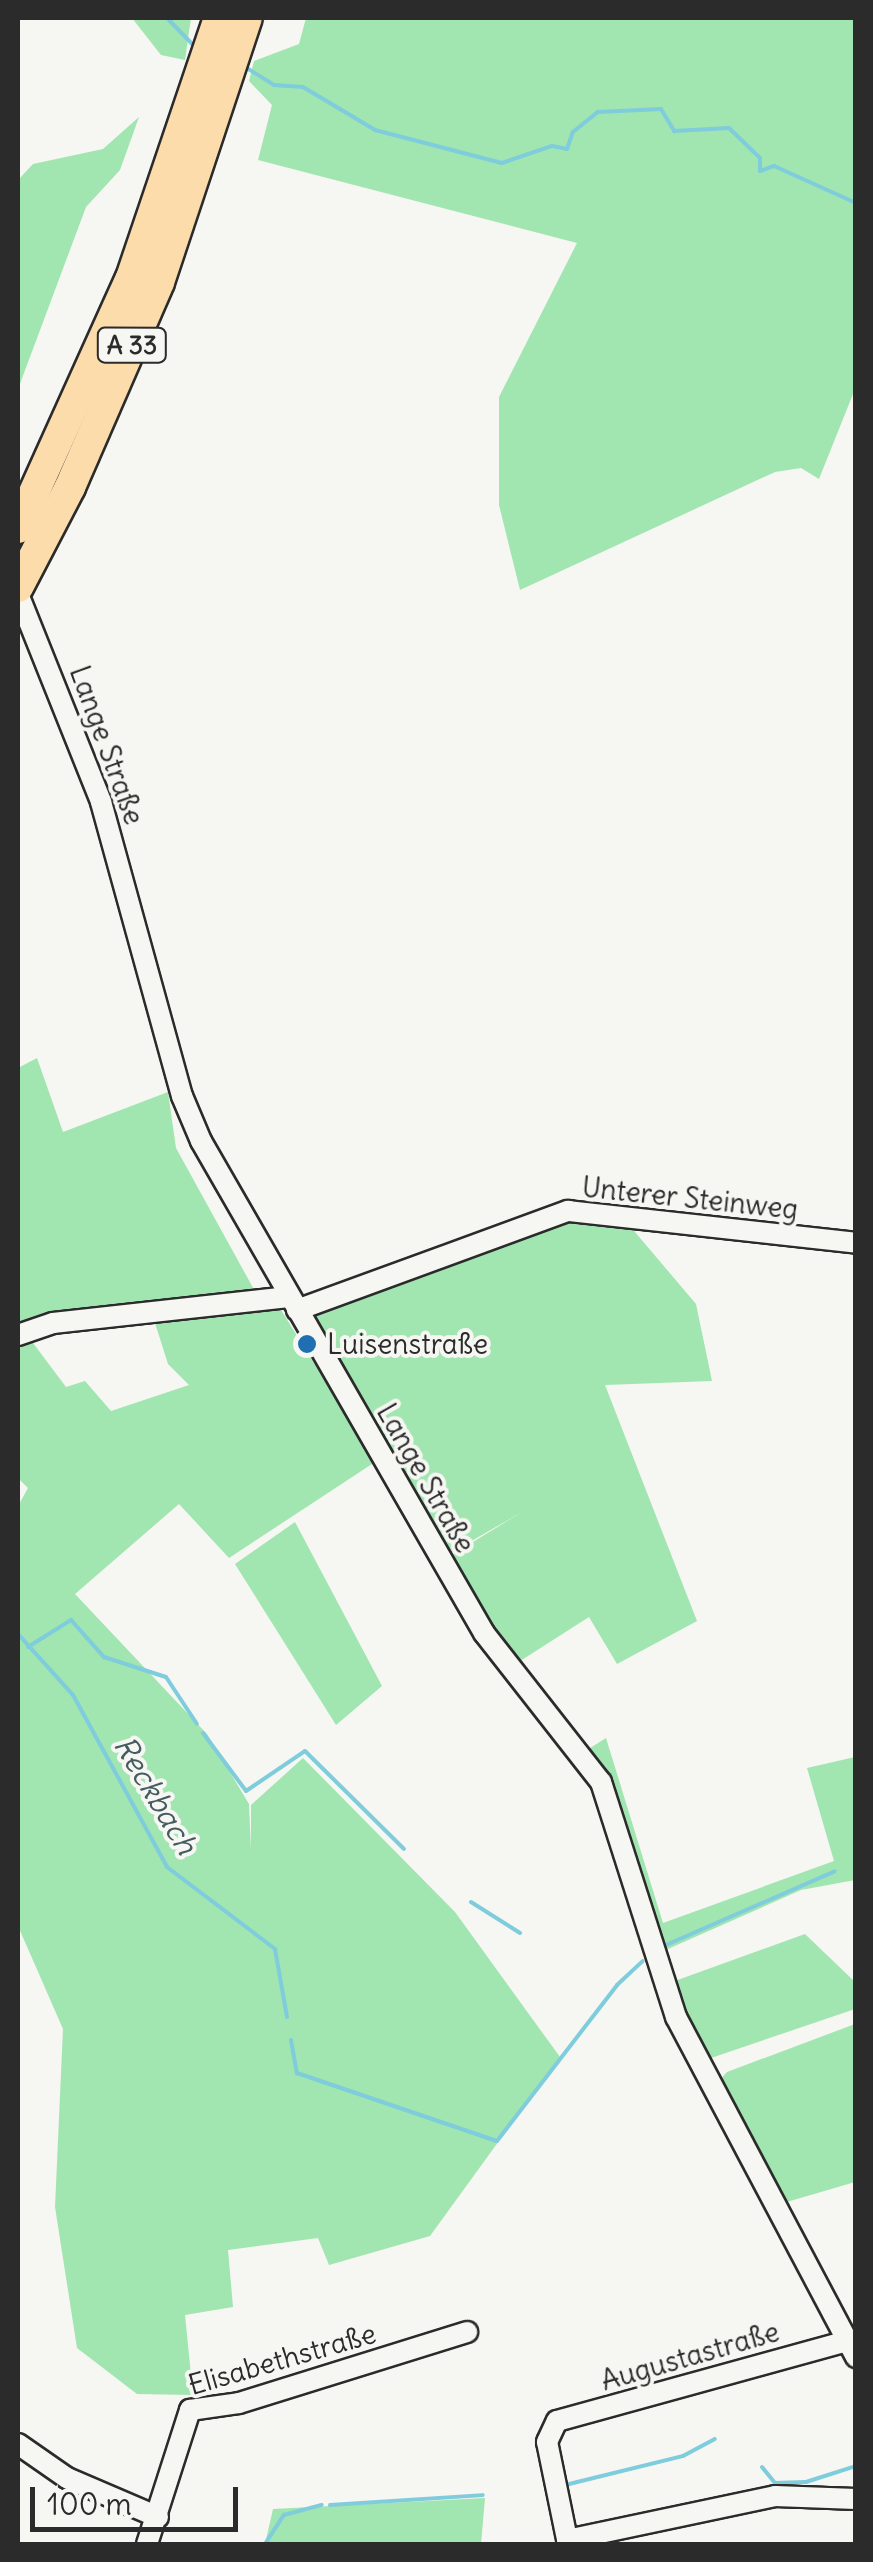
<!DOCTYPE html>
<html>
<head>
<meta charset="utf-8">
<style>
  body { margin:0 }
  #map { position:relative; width:873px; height:2562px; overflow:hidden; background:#f6f6f2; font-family:Delius,sans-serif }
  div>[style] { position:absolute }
  .green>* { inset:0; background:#a1e5b1 }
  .stream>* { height:4px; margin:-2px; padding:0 2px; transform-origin:2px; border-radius:2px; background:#7eccdc }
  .roads { filter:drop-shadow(2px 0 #2b2b2b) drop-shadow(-2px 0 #2b2b2b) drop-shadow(0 2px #2b2b2b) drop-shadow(0 -2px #2b2b2b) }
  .minor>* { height:20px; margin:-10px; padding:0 10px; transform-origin:10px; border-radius:10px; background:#f6f6f2 }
  .highway>* { height:30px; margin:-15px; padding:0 15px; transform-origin:15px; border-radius:15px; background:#fddcac }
  .dots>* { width:28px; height:28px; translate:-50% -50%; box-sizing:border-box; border:5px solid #f6f6f2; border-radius:50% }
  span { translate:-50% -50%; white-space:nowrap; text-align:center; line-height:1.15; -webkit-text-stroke:8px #f6f6f2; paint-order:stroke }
  .shield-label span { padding:2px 8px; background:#f6f6f2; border:2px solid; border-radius:8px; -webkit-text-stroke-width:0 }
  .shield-label { font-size:25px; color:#2b2b2b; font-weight:700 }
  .street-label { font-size:28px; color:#2b2b2b }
  .poi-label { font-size:28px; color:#2b2b2b }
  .left { translate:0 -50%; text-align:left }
  .water-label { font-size:30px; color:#445b60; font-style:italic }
  .frame { position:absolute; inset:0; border:20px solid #2b2b2b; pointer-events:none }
  .scale { position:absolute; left:30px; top:2487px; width:208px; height:45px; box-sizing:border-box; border:5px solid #2b2b2b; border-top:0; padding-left:12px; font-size:30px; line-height:35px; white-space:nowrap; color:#2b2b2b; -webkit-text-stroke:8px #f6f6f2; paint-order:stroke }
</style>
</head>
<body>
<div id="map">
  <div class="green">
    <div style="clip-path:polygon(132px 18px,191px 18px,185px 60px,161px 55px)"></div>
    <div style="clip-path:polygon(306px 18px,855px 18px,855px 389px,819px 479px,801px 468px,775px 472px,520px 590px,499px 505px,499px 397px,577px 243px,258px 160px,272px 105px,249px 81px,254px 61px,299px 44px)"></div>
    <div style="clip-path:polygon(139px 117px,120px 170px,86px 207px,18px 389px,18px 180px,33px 164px,103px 149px)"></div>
    <div style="clip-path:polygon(37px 1058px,63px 1132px,168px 1092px,176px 1148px,257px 1295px,18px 1330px,18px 1068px)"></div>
    <div style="clip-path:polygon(572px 1220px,629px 1225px,696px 1304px,712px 1381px,605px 1385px,697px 1621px,617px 1664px,589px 1617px,517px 1663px,490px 1633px,445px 1559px,522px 1512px,447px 1555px,312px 1314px)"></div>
    <div style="clip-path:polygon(278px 1305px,375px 1462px,229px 1558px,179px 1504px,75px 1594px,207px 1734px,249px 1804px,251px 1850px,251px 1805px,303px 1758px,455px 1912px,560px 2057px,430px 2236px,329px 2265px,318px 2238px,228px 2250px,233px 2307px,185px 2315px,193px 2395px,137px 2394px,77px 2348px,55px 2207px,63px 2029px,18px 1926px,18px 1506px,28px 1488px,18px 1478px,18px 1340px,27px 1335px,66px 1387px,85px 1381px,111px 1411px,189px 1385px,168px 1364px,154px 1320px)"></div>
    <div style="clip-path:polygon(295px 1522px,382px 1686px,336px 1725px,235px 1564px)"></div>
    <div style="clip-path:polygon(606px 1738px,663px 1923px,834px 1861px,807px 1768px,855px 1757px,855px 1880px,801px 1890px,661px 1952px,587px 1750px)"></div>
    <div style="clip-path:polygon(805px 1934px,855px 1982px,855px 2009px,705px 2060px,672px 1982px)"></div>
    <div style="clip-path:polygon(855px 2024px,855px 2182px,780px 2204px,716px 2084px,727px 2072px)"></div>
    <div style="clip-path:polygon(485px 2498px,481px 2544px,265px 2544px,273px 2509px)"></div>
  </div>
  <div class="stream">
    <div style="left:167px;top:18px;width:42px;rotate:46deg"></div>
    <div style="left:242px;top:65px;width:38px;rotate:32deg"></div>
    <div style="left:274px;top:85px;width:29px;rotate:4deg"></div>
    <div style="left:303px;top:87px;width:84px;rotate:30.8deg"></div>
    <div style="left:375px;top:130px;width:131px;rotate:14.6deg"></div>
    <div style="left:502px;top:163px;width:53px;rotate:-18.8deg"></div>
    <div style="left:552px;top:146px;width:15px;rotate:11deg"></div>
    <div style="left:567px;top:149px;width:18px;rotate:-71deg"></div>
    <div style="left:573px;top:132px;width:32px;rotate:-39deg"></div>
    <div style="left:598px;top:112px;width:63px;rotate:-2.7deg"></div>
    <div style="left:661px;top:109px;width:26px;rotate:59deg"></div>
    <div style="left:674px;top:131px;width:55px;rotate:-3.1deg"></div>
    <div style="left:729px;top:128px;width:43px;rotate:44.1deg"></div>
    <div style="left:760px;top:158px;width:13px;rotate:90deg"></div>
    <div style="left:760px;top:171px;width:15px;rotate:-20deg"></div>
    <div style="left:774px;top:166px;width:90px;rotate:24.3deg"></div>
    <div style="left:18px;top:1634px;width:82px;rotate:48deg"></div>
    <div style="left:73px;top:1695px;width:196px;rotate:61.3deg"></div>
    <div style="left:167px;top:1867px;width:136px;rotate:37.2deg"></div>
    <div style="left:275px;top:1949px;width:69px;rotate:80deg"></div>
    <div style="left:28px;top:1647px;width:51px;rotate:-32.1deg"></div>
    <div style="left:71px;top:1620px;width:50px;rotate:48.3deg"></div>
    <div style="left:104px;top:1657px;width:65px;rotate:17.9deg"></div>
    <div style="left:166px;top:1677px;width:56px;rotate:56.6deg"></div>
    <div style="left:203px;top:1733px;width:72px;rotate:53.4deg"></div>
    <div style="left:246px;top:1791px;width:71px;rotate:-34.1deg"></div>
    <div style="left:305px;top:1751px;width:139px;rotate:44.7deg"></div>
    <div style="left:471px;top:1902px;width:58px;rotate:32.3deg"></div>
    <div style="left:666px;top:1945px;width:184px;rotate:-23.6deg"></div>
    <div style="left:291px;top:2040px;width:34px;rotate:80deg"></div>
    <div style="left:297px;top:2073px;width:211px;rotate:18.8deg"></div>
    <div style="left:497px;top:2141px;width:197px;rotate:-52.4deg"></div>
    <div style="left:617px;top:1985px;width:35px;rotate:-43deg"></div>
    <div style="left:762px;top:2467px;width:21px;rotate:51deg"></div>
    <div style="left:775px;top:2483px;width:31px;rotate:-2deg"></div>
    <div style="left:806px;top:2482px;width:52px;rotate:-17.7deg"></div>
    <div style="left:565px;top:2485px;width:122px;rotate:-13.8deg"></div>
    <div style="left:683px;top:2456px;width:36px;rotate:-28deg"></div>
    <div style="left:330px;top:2505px;width:153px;rotate:-3.7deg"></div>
    <div style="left:265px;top:2544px;width:35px;rotate:-57deg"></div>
    <div style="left:284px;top:2515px;width:39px;rotate:-15deg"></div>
  </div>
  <div class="roads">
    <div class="minor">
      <div style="left:18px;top:594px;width:224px;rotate:68.2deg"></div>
      <div style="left:101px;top:802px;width:305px;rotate:74.6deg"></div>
      <div style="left:182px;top:1096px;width:49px;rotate:67.1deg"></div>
      <div style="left:201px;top:1141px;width:568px;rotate:60.09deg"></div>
      <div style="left:484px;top:1633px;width:189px;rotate:51.9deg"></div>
      <div style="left:601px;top:1782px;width:247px;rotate:72.3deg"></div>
      <div style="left:676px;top:2017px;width:385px;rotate:62.1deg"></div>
      <div style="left:297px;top:1310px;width:289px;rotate:-20.1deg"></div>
      <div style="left:568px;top:1211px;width:290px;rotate:6.3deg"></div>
      <div style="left:18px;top:1335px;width:37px;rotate:-19deg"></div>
      <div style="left:53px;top:1323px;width:237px;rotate:-6.3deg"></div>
      <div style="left:18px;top:2444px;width:60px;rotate:34.8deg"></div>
      <div style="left:67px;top:2478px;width:99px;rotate:23.2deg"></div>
      <div style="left:567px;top:2540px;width:213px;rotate:-11.9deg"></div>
      <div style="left:775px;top:2496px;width:81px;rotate:2.1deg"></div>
      <div style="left:147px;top:2544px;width:141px;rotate:-72.2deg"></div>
      <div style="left:190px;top:2410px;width:49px;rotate:-8.1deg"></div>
      <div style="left:239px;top:2403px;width:239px;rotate:-17.3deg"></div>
      <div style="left:568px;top:2544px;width:104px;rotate:-101.6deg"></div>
      <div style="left:547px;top:2442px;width:23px;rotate:-65deg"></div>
      <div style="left:557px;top:2421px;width:301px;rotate:-15.4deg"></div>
    </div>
    <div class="highway">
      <div style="left:18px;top:528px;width:274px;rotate:-65.7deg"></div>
      <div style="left:131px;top:278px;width:274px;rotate:-71.3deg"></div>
      <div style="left:18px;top:587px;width:113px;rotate:-62.5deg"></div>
      <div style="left:70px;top:487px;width:223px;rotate:-66.5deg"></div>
      <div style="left:159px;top:282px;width:278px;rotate:-71.6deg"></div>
    </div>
  </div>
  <div class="dots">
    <div style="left:307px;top:1344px;background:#1f6fb2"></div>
  </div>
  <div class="shield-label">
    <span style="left:132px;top:345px">A 33</span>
  </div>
  <div class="street-label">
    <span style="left:107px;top:745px;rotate:70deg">Lange Straße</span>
    <span style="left:690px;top:1198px;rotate:6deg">Unterer Steinweg</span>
    <span style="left:426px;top:1478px;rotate:60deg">Lange Straße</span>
    <span style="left:690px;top:2356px;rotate:-16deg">Augustastraße</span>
    <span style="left:282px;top:2359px;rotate:-16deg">Elisabethstraße</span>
  </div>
  <div class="poi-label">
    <span class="left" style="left:327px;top:1344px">Luisenstraße</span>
  </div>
  <div class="water-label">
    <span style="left:156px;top:1795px;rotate:59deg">Reckbach</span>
  </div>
  <div class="frame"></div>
  <div class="scale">100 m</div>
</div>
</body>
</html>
